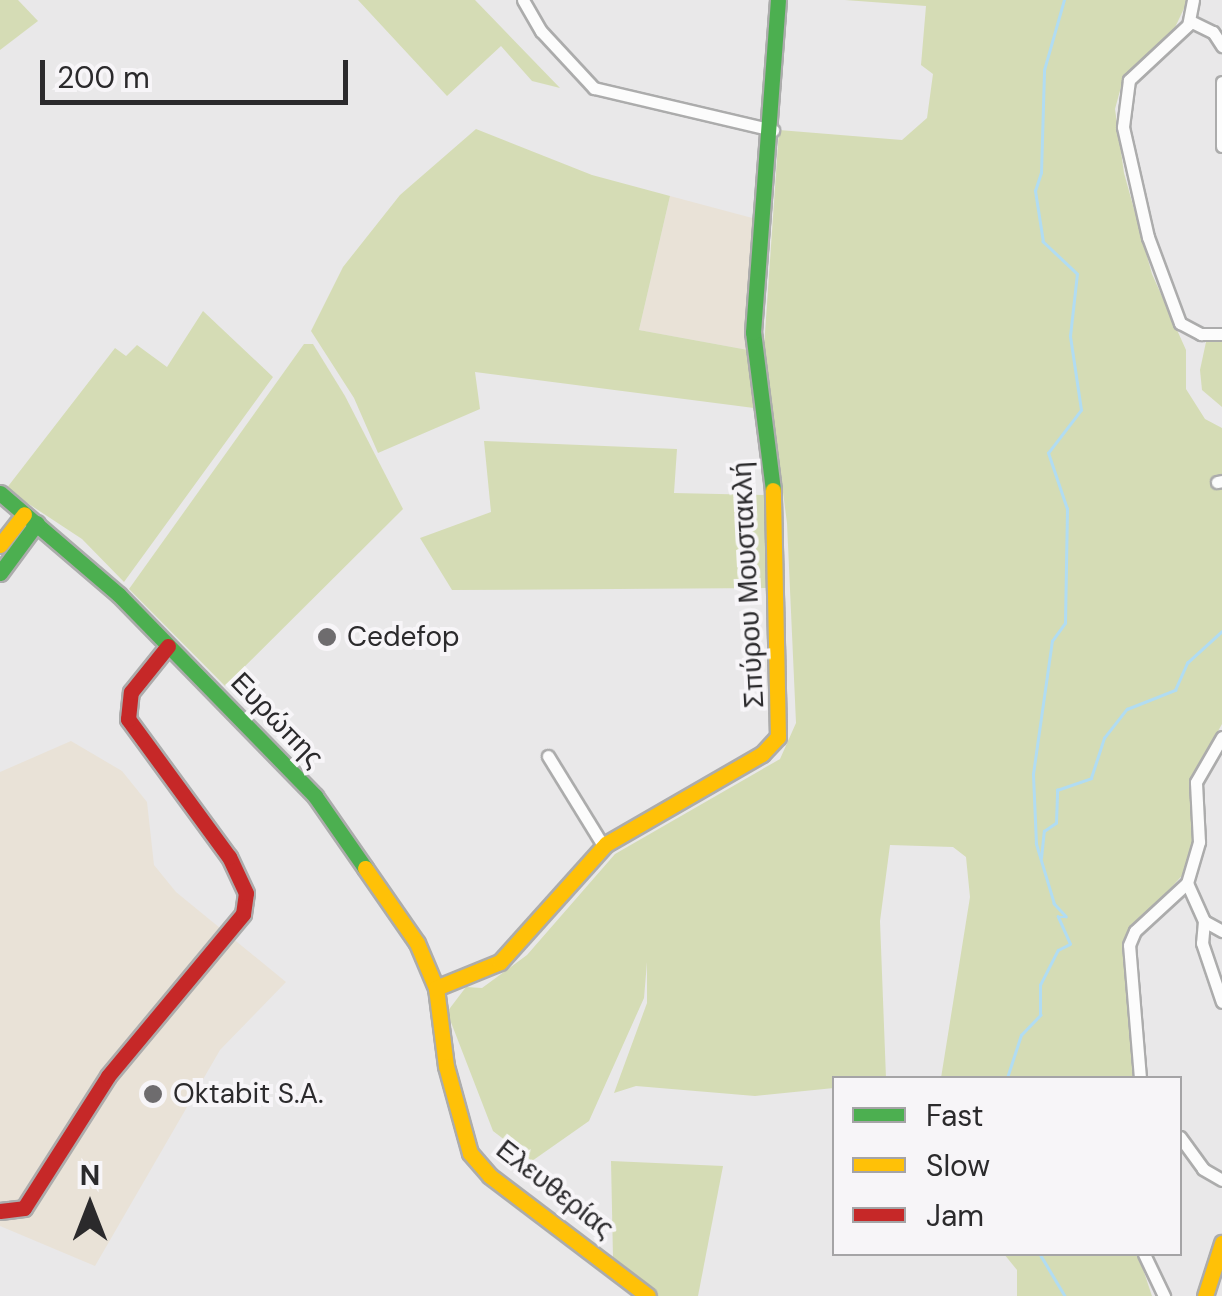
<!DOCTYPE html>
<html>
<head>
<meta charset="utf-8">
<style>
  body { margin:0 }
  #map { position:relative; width:1222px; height:1296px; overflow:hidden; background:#e9e8e9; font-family:"DM Sans",sans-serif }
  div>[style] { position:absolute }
  .commercial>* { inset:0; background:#e9e2d7 }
  .green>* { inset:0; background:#d5dcb5 }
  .stream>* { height:2.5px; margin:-1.25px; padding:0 1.25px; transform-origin:1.25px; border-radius:1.25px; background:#b1dcf2 }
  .roads { filter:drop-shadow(2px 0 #acacac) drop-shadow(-2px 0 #acacac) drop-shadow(0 2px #acacac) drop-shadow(0 -2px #acacac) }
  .street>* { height:11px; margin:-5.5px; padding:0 5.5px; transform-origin:5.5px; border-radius:5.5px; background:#fcfcfc }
  .fast>* { height:15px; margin:-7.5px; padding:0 7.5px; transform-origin:7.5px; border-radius:7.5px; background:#4caf50 }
  .slow>* { height:15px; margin:-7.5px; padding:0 7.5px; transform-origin:7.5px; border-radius:7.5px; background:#ffc107 }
  .jam>* { height:15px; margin:-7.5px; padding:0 7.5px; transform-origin:7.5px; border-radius:7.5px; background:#c62828 }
  .dots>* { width:28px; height:28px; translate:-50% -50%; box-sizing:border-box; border:5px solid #f7f5f8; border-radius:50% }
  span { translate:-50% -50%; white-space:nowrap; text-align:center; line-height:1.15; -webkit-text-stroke:8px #f7f5f8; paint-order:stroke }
  .street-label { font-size:28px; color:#2b2a2c }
  .poi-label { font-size:28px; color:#2b2a2c }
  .left { translate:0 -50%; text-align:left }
  .legend { position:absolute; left:832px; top:1076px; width:350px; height:180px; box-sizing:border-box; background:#f7f5f8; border:2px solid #a5a4a6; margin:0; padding:12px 18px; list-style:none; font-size:30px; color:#2b2a2c }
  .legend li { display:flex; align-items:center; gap:20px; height:50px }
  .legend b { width:50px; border:2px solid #a5a4a6 }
  .north { position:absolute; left:40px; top:1156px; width:100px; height:100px; -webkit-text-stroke:8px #f7f5f8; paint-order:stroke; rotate:0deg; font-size:28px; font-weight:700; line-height:40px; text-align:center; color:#2b2a2c }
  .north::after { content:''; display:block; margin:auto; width:35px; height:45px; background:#2b2a2c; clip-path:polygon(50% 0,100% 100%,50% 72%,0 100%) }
  .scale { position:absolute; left:40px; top:60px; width:308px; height:45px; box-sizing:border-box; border:5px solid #2b2a2c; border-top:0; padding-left:12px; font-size:30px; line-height:35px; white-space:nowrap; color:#2b2a2c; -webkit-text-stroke:8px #f7f5f8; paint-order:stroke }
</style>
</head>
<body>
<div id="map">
  <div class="commercial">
    <div style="clip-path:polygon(670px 196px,756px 219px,748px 350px,639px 330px)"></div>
    <div style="clip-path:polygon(71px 741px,122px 771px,147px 802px,154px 865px,176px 892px,286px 982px,220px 1050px,95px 1266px,0 1226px,0 772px)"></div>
  </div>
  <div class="green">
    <div style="clip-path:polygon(0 0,18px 0,38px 21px,0 50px)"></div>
    <div style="clip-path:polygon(358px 0,475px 0,560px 88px,532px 81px,501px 46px,447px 96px)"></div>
    <div style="clip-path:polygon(845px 0,1188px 0,1170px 38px,1124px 76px,1115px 109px,1124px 173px,1152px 274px,1186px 350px,1186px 389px,1205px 419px,1222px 428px,1222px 724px,1195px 773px,1199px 814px,1187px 870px,1129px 935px,1135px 1078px,941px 1078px,970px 897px,966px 857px,953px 847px,890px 845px,880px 921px,886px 1078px,834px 1078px,834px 1088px,755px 1096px,636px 1086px,614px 1093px,647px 1003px,647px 962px,644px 998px,589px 1121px,532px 1161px,493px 1131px,447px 1012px,466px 987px,482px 988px,527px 955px,615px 854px,780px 759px,796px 723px,787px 523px,764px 347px,779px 130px,902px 140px,927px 118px,933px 74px,921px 65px,926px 6px)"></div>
    <div style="clip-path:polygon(476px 129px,592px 175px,670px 196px,639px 330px,748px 350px,754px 408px,475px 372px,480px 409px,378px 453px,354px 398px,311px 331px,343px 267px,400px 195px)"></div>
    <div style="clip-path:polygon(203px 311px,273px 377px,124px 582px,82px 539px,6px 489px,115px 348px,126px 356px,137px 345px,167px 367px)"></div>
    <div style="clip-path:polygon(1222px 338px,1222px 407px,1202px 390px,1200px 370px,1206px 342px)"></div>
    <div style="clip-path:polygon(304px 344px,313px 344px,345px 396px,403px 509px,225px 686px,129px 589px)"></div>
    <div style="clip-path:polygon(484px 441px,677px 449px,674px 493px,768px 495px,771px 588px,452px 590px,420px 538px,491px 512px)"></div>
    <div style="clip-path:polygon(611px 1161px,723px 1166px,698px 1296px,655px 1296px,613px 1258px)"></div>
    <div style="clip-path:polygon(1004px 1254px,1138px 1254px,1152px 1296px,1017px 1296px,1017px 1270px)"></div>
  </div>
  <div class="stream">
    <div style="left:1041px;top:858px;width:27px;rotate:-84deg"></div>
    <div style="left:1044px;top:831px;width:14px;rotate:-34deg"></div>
    <div style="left:1056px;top:823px;width:33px;rotate:-88deg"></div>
    <div style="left:1057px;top:790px;width:36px;rotate:-19deg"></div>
    <div style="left:1091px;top:778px;width:42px;rotate:-72deg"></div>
    <div style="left:1104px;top:738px;width:37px;rotate:-52deg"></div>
    <div style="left:1127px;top:709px;width:52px;rotate:-21.6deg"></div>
    <div style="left:1175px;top:690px;width:30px;rotate:-66deg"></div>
    <div style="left:1187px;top:663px;width:47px;rotate:-42.4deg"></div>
    <div style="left:1007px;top:1078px;width:45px;rotate:-72deg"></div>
    <div style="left:1021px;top:1035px;width:28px;rotate:-46deg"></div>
    <div style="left:1040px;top:1015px;width:30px;rotate:-90deg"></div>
    <div style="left:1040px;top:985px;width:39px;rotate:-63deg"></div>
    <div style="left:1058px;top:950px;width:13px;rotate:-27deg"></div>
    <div style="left:1070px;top:944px;width:30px;rotate:-114deg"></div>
    <div style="left:1058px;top:917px;width:8px"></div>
    <div style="left:1066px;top:917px;width:18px;rotate:-133deg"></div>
    <div style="left:1054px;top:904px;width:63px;rotate:-106.7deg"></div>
    <div style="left:1036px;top:844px;width:70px;rotate:-92.5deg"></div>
    <div style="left:1033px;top:774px;width:134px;rotate:-81.9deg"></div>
    <div style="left:1052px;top:641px;width:22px;rotate:-54deg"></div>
    <div style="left:1065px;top:623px;width:114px;rotate:-89deg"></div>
    <div style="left:1067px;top:509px;width:59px;rotate:-108.7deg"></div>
    <div style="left:1048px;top:453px;width:54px;rotate:-52.5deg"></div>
    <div style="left:1081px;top:410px;width:75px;rotate:-98.5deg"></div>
    <div style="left:1070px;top:336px;width:62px;rotate:-83.6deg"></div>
    <div style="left:1077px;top:274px;width:47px;rotate:-136.7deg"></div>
    <div style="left:1043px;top:242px;width:52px;rotate:-98.9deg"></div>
    <div style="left:1035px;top:191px;width:19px;rotate:-72deg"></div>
    <div style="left:1041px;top:173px;width:103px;rotate:-88.3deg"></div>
    <div style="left:1044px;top:70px;width:73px;rotate:-74.1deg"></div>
    <div style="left:1040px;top:1254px;width:49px;rotate:59.2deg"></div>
  </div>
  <div class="roads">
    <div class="street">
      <div style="left:523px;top:0;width:36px;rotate:60deg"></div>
      <div style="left:541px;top:31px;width:78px;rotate:47.1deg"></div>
      <div style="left:594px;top:88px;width:184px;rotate:13.2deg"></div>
      <div style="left:1193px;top:0;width:25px;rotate:101deg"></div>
      <div style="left:1188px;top:25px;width:81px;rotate:137deg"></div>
      <div style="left:1129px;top:80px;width:47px;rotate:97.3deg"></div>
      <div style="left:1123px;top:127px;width:113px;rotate:77.2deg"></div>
      <div style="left:1148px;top:237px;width:92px;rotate:69.6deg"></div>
      <div style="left:1180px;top:323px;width:24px;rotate:28deg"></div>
      <div style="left:1201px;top:334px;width:21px"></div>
      <div style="left:1190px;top:21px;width:25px;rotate:26deg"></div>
      <div style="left:1213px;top:32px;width:17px;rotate:57deg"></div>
      <div style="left:1222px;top:82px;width:64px;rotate:90deg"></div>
      <div style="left:1217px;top:482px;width:5px;rotate:-11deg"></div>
      <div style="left:548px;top:756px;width:107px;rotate:58.4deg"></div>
      <div style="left:1187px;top:883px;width:42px;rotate:65.9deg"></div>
      <div style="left:1204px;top:921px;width:21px;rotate:29deg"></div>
      <div style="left:1204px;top:921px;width:22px;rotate:95deg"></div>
      <div style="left:1202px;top:943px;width:62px;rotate:71.3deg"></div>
      <div style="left:1140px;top:1078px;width:133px;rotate:-94.7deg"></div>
      <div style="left:1129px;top:945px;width:15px;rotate:-67deg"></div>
      <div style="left:1135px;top:931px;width:71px;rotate:-42.7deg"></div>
      <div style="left:1187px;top:883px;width:43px;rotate:-73.7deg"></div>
      <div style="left:1199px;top:842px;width:60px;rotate:-92.9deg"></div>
      <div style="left:1196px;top:782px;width:52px;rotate:-60deg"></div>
      <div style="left:1180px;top:1137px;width:39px;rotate:54deg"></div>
      <div style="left:1203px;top:1169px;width:22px;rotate:30deg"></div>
      <div style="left:1144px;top:1254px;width:47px;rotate:64.5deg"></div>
    </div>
    <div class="fast">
      <div style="left:773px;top:490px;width:159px;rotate:-97.2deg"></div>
      <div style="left:753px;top:332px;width:333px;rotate:-85.7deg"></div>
      <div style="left:0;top:493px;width:157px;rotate:40.6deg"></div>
      <div style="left:119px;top:595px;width:281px;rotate:45.7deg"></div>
      <div style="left:315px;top:796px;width:88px;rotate:55.2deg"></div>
      <div style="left:0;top:573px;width:62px;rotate:-53.5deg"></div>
    </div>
    <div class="slow">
      <div style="left:0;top:545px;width:39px;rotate:-52deg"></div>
      <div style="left:365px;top:868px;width:91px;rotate:55.3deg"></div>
      <div style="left:417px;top:943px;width:49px;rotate:67.1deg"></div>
      <div style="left:436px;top:988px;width:79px;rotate:82.7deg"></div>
      <div style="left:446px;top:1066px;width:90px;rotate:74.6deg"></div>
      <div style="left:470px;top:1153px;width:30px;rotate:49deg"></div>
      <div style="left:490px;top:1176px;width:198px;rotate:37.2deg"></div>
      <div style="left:436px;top:988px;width:69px;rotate:-22.1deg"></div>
      <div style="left:500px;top:962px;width:159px;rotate:-48.1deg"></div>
      <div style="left:606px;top:844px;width:180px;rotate:-30deg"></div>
      <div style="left:762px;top:754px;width:23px;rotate:-47deg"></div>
      <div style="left:778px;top:737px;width:247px;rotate:-91.2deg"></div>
      <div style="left:1205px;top:1296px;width:56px;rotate:-72.2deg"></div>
    </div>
    <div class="jam">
      <div style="left:0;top:1211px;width:24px;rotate:-7deg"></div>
      <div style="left:24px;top:1208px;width:156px;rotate:-57.5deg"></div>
      <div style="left:108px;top:1076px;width:211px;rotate:-50.2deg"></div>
      <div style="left:243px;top:914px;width:21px;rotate:-82deg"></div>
      <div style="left:246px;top:893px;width:40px;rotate:-115deg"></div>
      <div style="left:229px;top:857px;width:171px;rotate:-126.2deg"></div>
      <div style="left:128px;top:719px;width:27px;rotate:-84deg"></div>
      <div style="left:131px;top:692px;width:59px;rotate:-51.2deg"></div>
    </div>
  </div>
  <div class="dots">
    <div style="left:327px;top:637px;background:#6e6c6e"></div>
    <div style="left:153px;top:1094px;background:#6e6c6e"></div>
  </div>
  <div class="street-label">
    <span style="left:748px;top:585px;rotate:-93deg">Σπύρου Μουστακλή</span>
    <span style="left:277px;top:720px;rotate:46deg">Ευρώπης</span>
    <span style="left:555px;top:1189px;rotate:38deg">Ελευθερίας</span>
  </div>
  <div class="poi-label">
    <span class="left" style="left:347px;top:637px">Cedefop</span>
    <span class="left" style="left:173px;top:1094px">Oktabit S.A.</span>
  </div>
  <ul class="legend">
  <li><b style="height:12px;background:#4caf50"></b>Fast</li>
  <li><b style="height:12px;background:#ffc107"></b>Slow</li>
  <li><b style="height:12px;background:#c62828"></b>Jam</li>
  </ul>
  <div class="north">N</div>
  <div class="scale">200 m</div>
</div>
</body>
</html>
